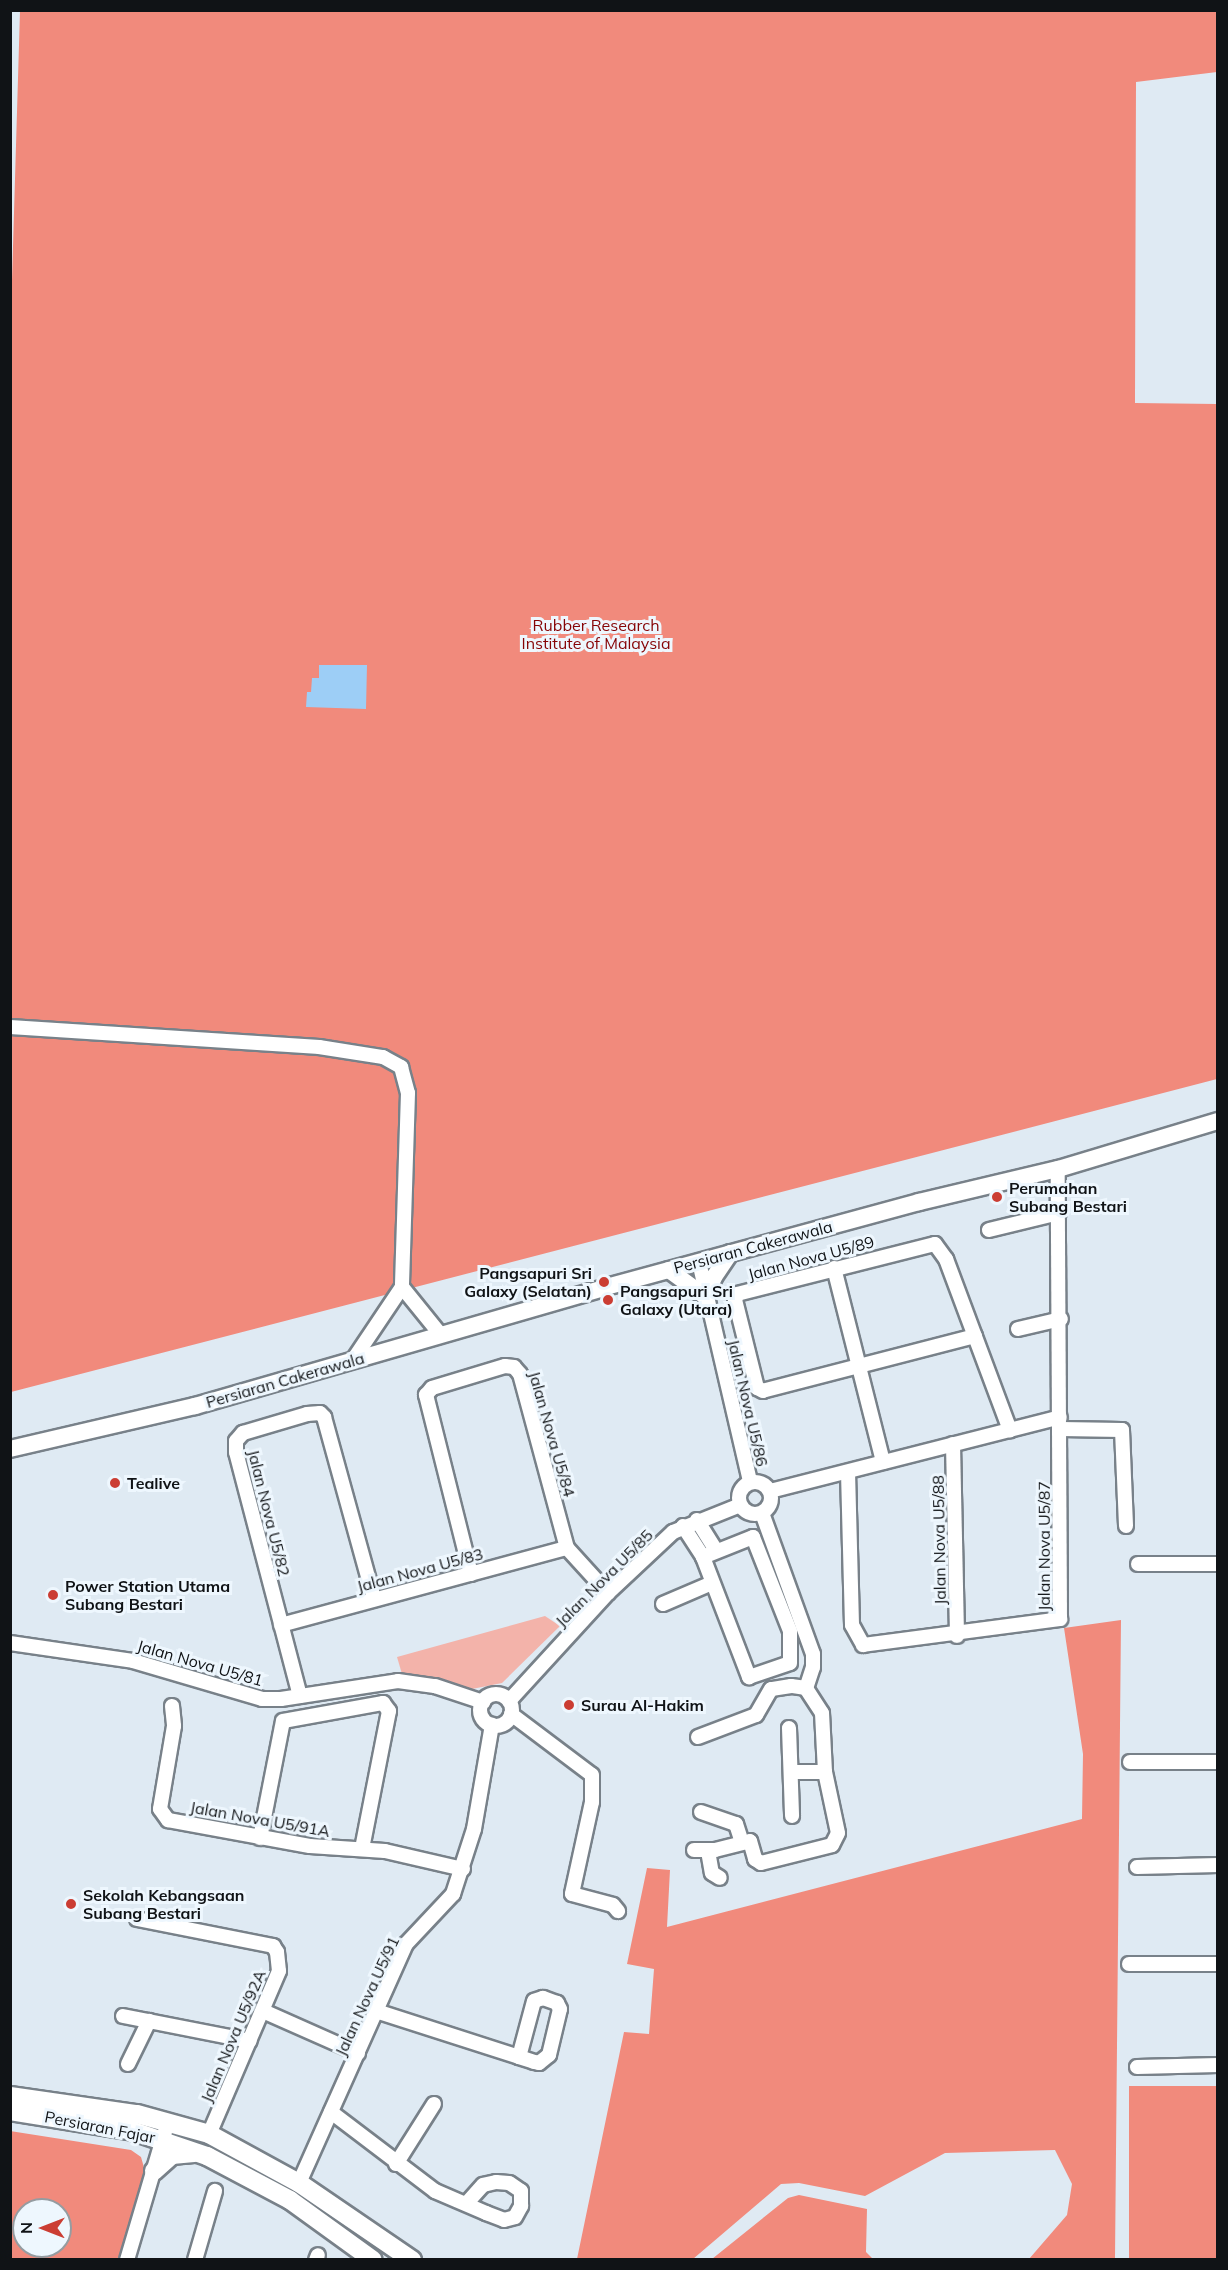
<!DOCTYPE html>
<html>
<head>
<meta charset="utf-8">
<style>
  body { margin:0 }
  #map { position:relative; width:1228px; height:2270px; overflow:hidden; background:#dfeaf3; font-family:Mulish,sans-serif }
  div>[style] { position:absolute }
  .green>* { inset:0; background:#f3b3aa }
  .forest>* { inset:0; background:#f18a7c; transform-origin:0 0 }
  .water>* { inset:0; background:#9dcef6 }
  .roads { filter:drop-shadow(2px 0 #788189) drop-shadow(-2px 0 #788189) drop-shadow(0 2px #788189) drop-shadow(0 -2px #788189) }
  .minor>* { height:14px; margin:-7px; padding:0 7px; transform-origin:7px; border-radius:7px; background:#fff }
  .minor>.ring { margin:-7px; padding:0; box-sizing:content-box; background:none; border:14px solid #fff; border-radius:50% }
  .tertiary>* { height:16px; margin:-8px; padding:0 8px; transform-origin:8px; border-radius:8px; background:#fff }
  .secondary>* { height:18px; margin:-9px; padding:0 9px; transform-origin:9px; border-radius:9px; background:#fff }
  .dots>* { width:16px; height:16px; translate:-50% -50%; box-sizing:border-box; border:3px solid #eef7fe; border-radius:50% }
  span { translate:-50% -50%; white-space:nowrap; text-align:center; line-height:1.15; -webkit-text-stroke:6px #eef7fe; paint-order:stroke }
  .park-label { font-size:16px; color:#860406 }
  .poi-label { font-size:16px; color:#101316; font-weight:700 }
  .left { translate:0 -50%; text-align:left }
  .right { translate:-100% -50%; text-align:right }
  .street-label { font-size:16px; color:#101316 }
  .frame { position:absolute; inset:0; border:12px solid #101316; pointer-events:none }
  .north { position:absolute; left:12px; top:2198px; width:60px; height:60px; box-sizing:border-box; background:#eef7fe; border:2px solid #959ca1; border-radius:50%; rotate:270deg; font-size:16px; font-weight:700; line-height:24px; text-align:center; color:#101316 }
  .north::after { content:''; display:block; margin:auto; width:21px; height:27px; background:#cb3d33; clip-path:polygon(50% 0,100% 100%,50% 72%,0 100%) }
</style>
</head>
<body>
<div id="map">
  <div class="green">
    <div style="clip-path:polygon(545px 1616px,560px 1626px,502px 1683px,472px 1689px,402px 1674px,397px 1657px)"></div>
  </div>
  <div class="forest">
    <div style="clip-path:polygon(20px 11px,1217px 11px,1217px 72px,1136px 82px,1135px 403px,1217px 404px,1217px 1079px,11px 1392px,10px 347px)"></div>
    <div style="clip-path:polygon(1121px 1620px,1115px 2259px,1029px 2259px,1067px 2215px,1072px 2184px,1055px 2150px,945px 2153px,865px 2196px,799px 2183px,781px 2184px,693px 2259px,577px 2259px,624px 2032px,649px 2034px,654px 1969px,627px 1964px,647px 1868px,670px 1870px,667px 1927px,1082px 1819px,1083px 1754px,1064px 1628px)"></div>
    <div style="left:1217px;top:2086px;width:173px;height:88px;rotate:90deg"></div>
    <div style="clip-path:polygon(evenodd,10px 2131px,131px 2150px,141px 2157px,145px 2171px,118px 2259px,11px 2259px,10px 2131px,24px 2210px,60px 2210px,60px 2246px,24px 2246px,24px 2210px)"></div>
    <div style="clip-path:polygon(799px 2195px,867px 2209px,866px 2252px,873px 2259px,712px 2259px,788px 2198px)"></div>
  </div>
  <div class="water">
    <div style="clip-path:polygon(319px 665px,367px 665px,366px 709px,306px 707px,307px 692px,311px 692px,312px 678px,319px 678px)"></div>
  </div>
  <div class="roads">
    <div class="minor">
      <div style="left:10px;top:1027px;width:310px;rotate:3.7deg"></div>
      <div style="left:319px;top:1047px;width:65px;rotate:8.9deg"></div>
      <div style="left:383px;top:1057px;width:21px;rotate:29deg"></div>
      <div style="left:401px;top:1067px;width:27px;rotate:75deg"></div>
      <div style="left:408px;top:1093px;width:194px;rotate:91.8deg"></div>
      <div style="left:402px;top:1287px;width:88px;rotate:123.9deg"></div>
      <div style="left:989px;top:1230px;width:72px;rotate:-13.7deg"></div>
      <div style="left:699px;top:1262px;width:226px;rotate:76.9deg"></div>
      <div style="left:834px;top:1268px;width:200px;rotate:75.8deg"></div>
      <div style="left:402px;top:1287px;width:60px;rotate:51deg"></div>
      <div style="left:1018px;top:1329px;width:44px;rotate:-13.1deg"></div>
      <div style="left:975px;top:1336px;width:219px;rotate:165.5deg"></div>
      <div style="left:763px;top:1391px;width:7px;rotate:-153deg"></div>
      <div style="left:757px;top:1388px;width:91px;rotate:-104deg"></div>
      <div style="left:735px;top:1300px;width:6px;rotate:-72deg"></div>
      <div style="left:737px;top:1294px;width:204px;rotate:-14.2deg"></div>
      <div style="left:935px;top:1244px;width:19px;rotate:54deg"></div>
      <div style="left:946px;top:1259px;width:183px;rotate:69.5deg"></div>
      <div style="left:1061px;top:1429px;width:61px;rotate:0.9deg"></div>
      <div style="left:1122px;top:1430px;width:96px;rotate:87.6deg"></div>
      <div style="left:953px;top:1444px;width:192px;rotate:88.8deg"></div>
      <div style="left:848px;top:1472px;width:153px;rotate:88.5deg"></div>
      <div style="left:852px;top:1625px;width:23px;rotate:61deg"></div>
      <div style="left:863px;top:1645px;width:199px;rotate:-7.5deg"></div>
      <div style="left:1060px;top:1619px;width:450px;rotate:-90.3deg"></div>
      <div class="ring" style="left:739px;top:1482px;width:18px;height:18px"></div>
      <div style="left:770px;top:1491px;width:299px;rotate:-14.3deg"></div>
      <div style="left:762px;top:1513px;width:150px;rotate:70.1deg"></div>
      <div style="left:813px;top:1654px;width:13px;rotate:90deg"></div>
      <div style="left:813px;top:1667px;width:22px;rotate:108deg"></div>
      <div style="left:697px;top:1520px;width:36px;rotate:58deg"></div>
      <div style="left:683px;top:1526px;width:37px;rotate:57deg"></div>
      <div style="left:703px;top:1557px;width:129px;rotate:69deg"></div>
      <div style="left:749px;top:1677px;width:43px;rotate:-18.9deg"></div>
      <div style="left:790px;top:1663px;width:32px;rotate:-90deg"></div>
      <div style="left:790px;top:1631px;width:101px;rotate:-111.5deg"></div>
      <div style="left:753px;top:1537px;width:54px;rotate:158.2deg"></div>
      <div style="left:1138px;top:1564px;width:80px"></div>
      <div style="left:471px;top:1574px;width:185px;rotate:-104.1deg"></div>
      <div style="left:426px;top:1395px;width:9px;rotate:-49deg"></div>
      <div style="left:432px;top:1388px;width:76px;rotate:-16.8deg"></div>
      <div style="left:505px;top:1366px;width:9px;rotate:6deg"></div>
      <div style="left:514px;top:1367px;width:9px;rotate:49deg"></div>
      <div style="left:520px;top:1374px;width:180px;rotate:74.9deg"></div>
      <div style="left:567px;top:1548px;width:61px;rotate:47.7deg"></div>
      <div style="left:663px;top:1604px;width:53px;rotate:-23.2deg"></div>
      <div style="left:281px;top:1625px;width:296px;rotate:-15.1deg"></div>
      <div style="left:10px;top:1643px;width:124px;rotate:8.3deg"></div>
      <div style="left:133px;top:1661px;width:134px;rotate:16.4deg"></div>
      <div style="left:262px;top:1699px;width:19px"></div>
      <div style="left:281px;top:1699px;width:118px;rotate:-8.7deg"></div>
      <div style="left:398px;top:1681px;width:37px;rotate:8deg"></div>
      <div style="left:435px;top:1686px;width:51px;rotate:18.4deg"></div>
      <div class="ring" style="left:480px;top:1694px;width:18px;height:18px"></div>
      <div style="left:300px;top:1696px;width:252px;rotate:-104.7deg"></div>
      <div style="left:236px;top:1452px;width:11px;rotate:-90deg"></div>
      <div style="left:236px;top:1441px;width:11px;rotate:-49deg"></div>
      <div style="left:243px;top:1433px;width:67px;rotate:-16.5deg"></div>
      <div style="left:307px;top:1414px;width:13px;rotate:-4deg"></div>
      <div style="left:320px;top:1413px;width:6px;rotate:45deg"></div>
      <div style="left:324px;top:1417px;width:188px;rotate:74.6deg"></div>
      <div style="left:509px;top:1701px;width:147px;rotate:-47.5deg"></div>
      <div style="left:608px;top:1593px;width:89px;rotate:-43.2deg"></div>
      <div style="left:673px;top:1532px;width:72px;rotate:-21.9deg"></div>
      <div style="left:172px;top:1706px;width:20px;rotate:84deg"></div>
      <div style="left:174px;top:1726px;width:84px;rotate:99.6deg"></div>
      <div style="left:160px;top:1809px;width:14px;rotate:54deg"></div>
      <div style="left:168px;top:1820px;width:144px;rotate:10.4deg"></div>
      <div style="left:310px;top:1846px;width:75px;rotate:3.8deg"></div>
      <div style="left:385px;top:1851px;width:80px;rotate:13deg"></div>
      <div style="left:511px;top:1714px;width:101px;rotate:37deg"></div>
      <div style="left:592px;top:1775px;width:27px;rotate:90deg"></div>
      <div style="left:592px;top:1802px;width:94px;rotate:102.3deg"></div>
      <div style="left:572px;top:1894px;width:42px;rotate:15deg"></div>
      <div style="left:613px;top:1905px;width:8px;rotate:50deg"></div>
      <div style="left:789px;top:1728px;width:88px;rotate:88deg"></div>
      <div style="left:1130px;top:1762px;width:88px"></div>
      <div style="left:791px;top:1772px;width:34px"></div>
      <div style="left:701px;top:1812px;width:37px;rotate:19deg"></div>
      <div style="left:736px;top:1824px;width:19px;rotate:72deg"></div>
      <div style="left:260px;top:1838px;width:119px;rotate:-78.9deg"></div>
      <div style="left:283px;top:1721px;width:102px;rotate:-10.2deg"></div>
      <div style="left:383px;top:1703px;width:10px;rotate:53deg"></div>
      <div style="left:389px;top:1711px;width:140px;rotate:101.1deg"></div>
      <div style="left:694px;top:1850px;width:21px"></div>
      <div style="left:715px;top:1850px;width:36px;rotate:-14deg"></div>
      <div style="left:750px;top:1841px;width:19px;rotate:74deg"></div>
      <div style="left:755px;top:1859px;width:7px;rotate:34deg"></div>
      <div style="left:761px;top:1863px;width:73px;rotate:-14.2deg"></div>
      <div style="left:832px;top:1845px;width:13px;rotate:-63deg"></div>
      <div style="left:838px;top:1833px;width:62px;rotate:-102deg"></div>
      <div style="left:825px;top:1772px;width:59px;rotate:-92.9deg"></div>
      <div style="left:822px;top:1713px;width:30px;rotate:-123deg"></div>
      <div style="left:806px;top:1688px;width:15px;rotate:-172deg"></div>
      <div style="left:791px;top:1686px;width:20px;rotate:171deg"></div>
      <div style="left:771px;top:1689px;width:30px;rotate:120deg"></div>
      <div style="left:756px;top:1715px;width:62px;rotate:159.2deg"></div>
      <div style="left:708px;top:1851px;width:22px;rotate:80deg"></div>
      <div style="left:712px;top:1873px;width:9px;rotate:32deg"></div>
      <div style="left:1137px;top:1867px;width:81px;rotate:-1.4deg"></div>
      <div style="left:137px;top:1919px;width:139px;rotate:11.2deg"></div>
      <div style="left:273px;top:1946px;width:7px;rotate:56deg"></div>
      <div style="left:277px;top:1952px;width:19px;rotate:84deg"></div>
      <div style="left:279px;top:1971px;width:177px;rotate:113.2deg"></div>
      <div style="left:1129px;top:1964px;width:89px"></div>
      <div style="left:263px;top:2011px;width:104px;rotate:23.9deg"></div>
      <div style="left:376px;top:2011px;width:150px;rotate:17.8deg"></div>
      <div style="left:519px;top:2057px;width:16px;rotate:18deg"></div>
      <div style="left:534px;top:2062px;width:5px;rotate:11deg"></div>
      <div style="left:539px;top:2063px;width:13px;rotate:-39deg"></div>
      <div style="left:549px;top:2055px;width:47px;rotate:-76.6deg"></div>
      <div style="left:560px;top:2009px;width:7px;rotate:-117deg"></div>
      <div style="left:557px;top:2003px;width:15px;rotate:-160deg"></div>
      <div style="left:543px;top:1998px;width:9px;rotate:162deg"></div>
      <div style="left:534px;top:2001px;width:58px;rotate:105deg"></div>
      <div style="left:123px;top:2016px;width:129px;rotate:11.1deg"></div>
      <div style="left:128px;top:2064px;width:48px;rotate:-64deg"></div>
      <div style="left:1137px;top:2067px;width:81px;rotate:-1.4deg"></div>
      <div style="left:331px;top:2112px;width:131px;rotate:37.2deg"></div>
      <div style="left:435px;top:2191px;width:56px;rotate:23.3deg"></div>
      <div style="left:486px;top:2213px;width:19px;rotate:21deg"></div>
      <div style="left:504px;top:2220px;width:11px;rotate:-15deg"></div>
      <div style="left:515px;top:2217px;width:13px;rotate:-61deg"></div>
      <div style="left:521px;top:2206px;width:15px;rotate:-90deg"></div>
      <div style="left:521px;top:2191px;width:14px;rotate:-146deg"></div>
      <div style="left:509px;top:2183px;width:13px;rotate:-176deg"></div>
      <div style="left:496px;top:2182px;width:13px;rotate:167deg"></div>
      <div style="left:483px;top:2185px;width:25px;rotate:132deg"></div>
      <div style="left:396px;top:2164px;width:71px;rotate:-57.7deg"></div>
      <div style="left:299px;top:2183px;width:262px;rotate:-65.9deg"></div>
      <div style="left:406px;top:1944px;width:69px;rotate:-46.8deg"></div>
      <div style="left:453px;top:1894px;width:68px;rotate:-72.1deg"></div>
      <div style="left:474px;top:1829px;width:106px;rotate:-80.2deg"></div>
      <div style="left:127px;top:2260px;width:134px;rotate:-73.5deg"></div>
      <div style="left:195px;top:2260px;width:72px;rotate:-73.8deg"></div>
      <div style="left:316px;top:2260px;width:5px;rotate:-68deg"></div>
    </div>
    <div class="tertiary">
      <div style="left:669px;top:1270px;width:46px;rotate:36.1deg"></div>
      <div style="left:706px;top:1297px;width:22px;rotate:-68deg"></div>
      <div style="left:714px;top:1277px;width:29px;rotate:-56deg"></div>
      <div style="left:10px;top:1449px;width:190px;rotate:-13.1deg"></div>
      <div style="left:195px;top:1406px;width:428px;rotate:-16.1deg"></div>
      <div style="left:606px;top:1287px;width:324px;rotate:-15.2deg"></div>
      <div style="left:919px;top:1202px;width:143px;rotate:-13.4deg"></div>
      <div style="left:1058px;top:1169px;width:167px;rotate:-16.7deg"></div>
    </div>
    <div class="secondary">
      <div style="left:10px;top:2096px;width:128px;rotate:8.1deg"></div>
      <div style="left:137px;top:2114px;width:75px;rotate:15.5deg"></div>
      <div style="left:209px;top:2134px;width:102px;rotate:28.6deg"></div>
      <div style="left:299px;top:2183px;width:137px;rotate:34.3deg"></div>
      <div style="left:10px;top:2111px;width:125px;rotate:9.2deg"></div>
      <div style="left:133px;top:2131px;width:78px;rotate:18.7deg"></div>
      <div style="left:207px;top:2156px;width:94px;rotate:27.9deg"></div>
      <div style="left:290px;top:2200px;width:102px;rotate:35.9deg"></div>
      <div style="left:154px;top:2171px;width:24px;rotate:-42deg"></div>
      <div style="left:172px;top:2155px;width:22px;rotate:-5deg"></div>
    </div>
  </div>
  <div class="dots">
    <div style="left:997px;top:1197px;background:#cb3d33"></div>
    <div style="left:604px;top:1282px;background:#cb3d33"></div>
    <div style="left:608px;top:1300px;background:#cb3d33"></div>
    <div style="left:115px;top:1483px;background:#cb3d33"></div>
    <div style="left:53px;top:1595px;background:#cb3d33"></div>
    <div style="left:569px;top:1705px;background:#cb3d33"></div>
    <div style="left:71px;top:1904px;background:#cb3d33"></div>
  </div>
  <div class="park-label">
    <span style="left:596px;top:634px">Rubber Research<br>Institute of Malaysia</span>
  </div>
  <div class="poi-label">
    <span class="left" style="left:1009px;top:1197px">Perumahan<br>Subang Bestari</span>
    <span class="right" style="left:592px;top:1282px">Pangsapuri Sri<br>Galaxy (Selatan)</span>
    <span class="left" style="left:620px;top:1300px">Pangsapuri Sri<br>Galaxy (Utara)</span>
    <span class="left" style="left:127px;top:1483px">Tealive</span>
    <span class="left" style="left:65px;top:1595px">Power Station Utama<br>Subang Bestari</span>
    <span class="left" style="left:581px;top:1705px">Surau Al-Hakim</span>
    <span class="left" style="left:83px;top:1904px">Sekolah Kebangsaan<br>Subang Bestari</span>
  </div>
  <div class="street-label">
    <span style="left:753px;top:1247px;rotate:-15deg">Persiaran Cakerawala</span>
    <span style="left:811px;top:1258px;rotate:-15deg">Jalan Nova U5/89</span>
    <span style="left:285px;top:1380px;rotate:-16deg">Persiaran Cakerawala</span>
    <span style="left:748px;top:1403px;rotate:77deg">Jalan Nova U5/86</span>
    <span style="left:552px;top:1434px;rotate:74deg">Jalan Nova U5/84</span>
    <span style="left:269px;top:1513px;rotate:76deg">Jalan Nova U5/82</span>
    <span style="left:939px;top:1540px;rotate:-91deg">Jalan Nova U5/88</span>
    <span style="left:1044px;top:1546px;rotate:-90deg">Jalan Nova U5/87</span>
    <span style="left:420px;top:1570px;rotate:-15deg">Jalan Nova U5/83</span>
    <span style="left:604px;top:1578px;rotate:-45deg">Jalan Nova U5/85</span>
    <span style="left:200px;top:1663px;rotate:16deg">Jalan Nova U5/81</span>
    <span style="left:260px;top:1819px;rotate:10deg">Jalan Nova U5/91A</span>
    <span style="left:367px;top:1996px;rotate:-65deg">Jalan Nova U5/91</span>
    <span style="left:233px;top:2036px;rotate:-67deg">Jalan Nova U5/92A</span>
    <span style="left:100px;top:2127px;rotate:11deg">Persiaran Fajar</span>
  </div>
  <div class="frame"></div>
  <div class="north">N</div>
</div>
</body>
</html>
